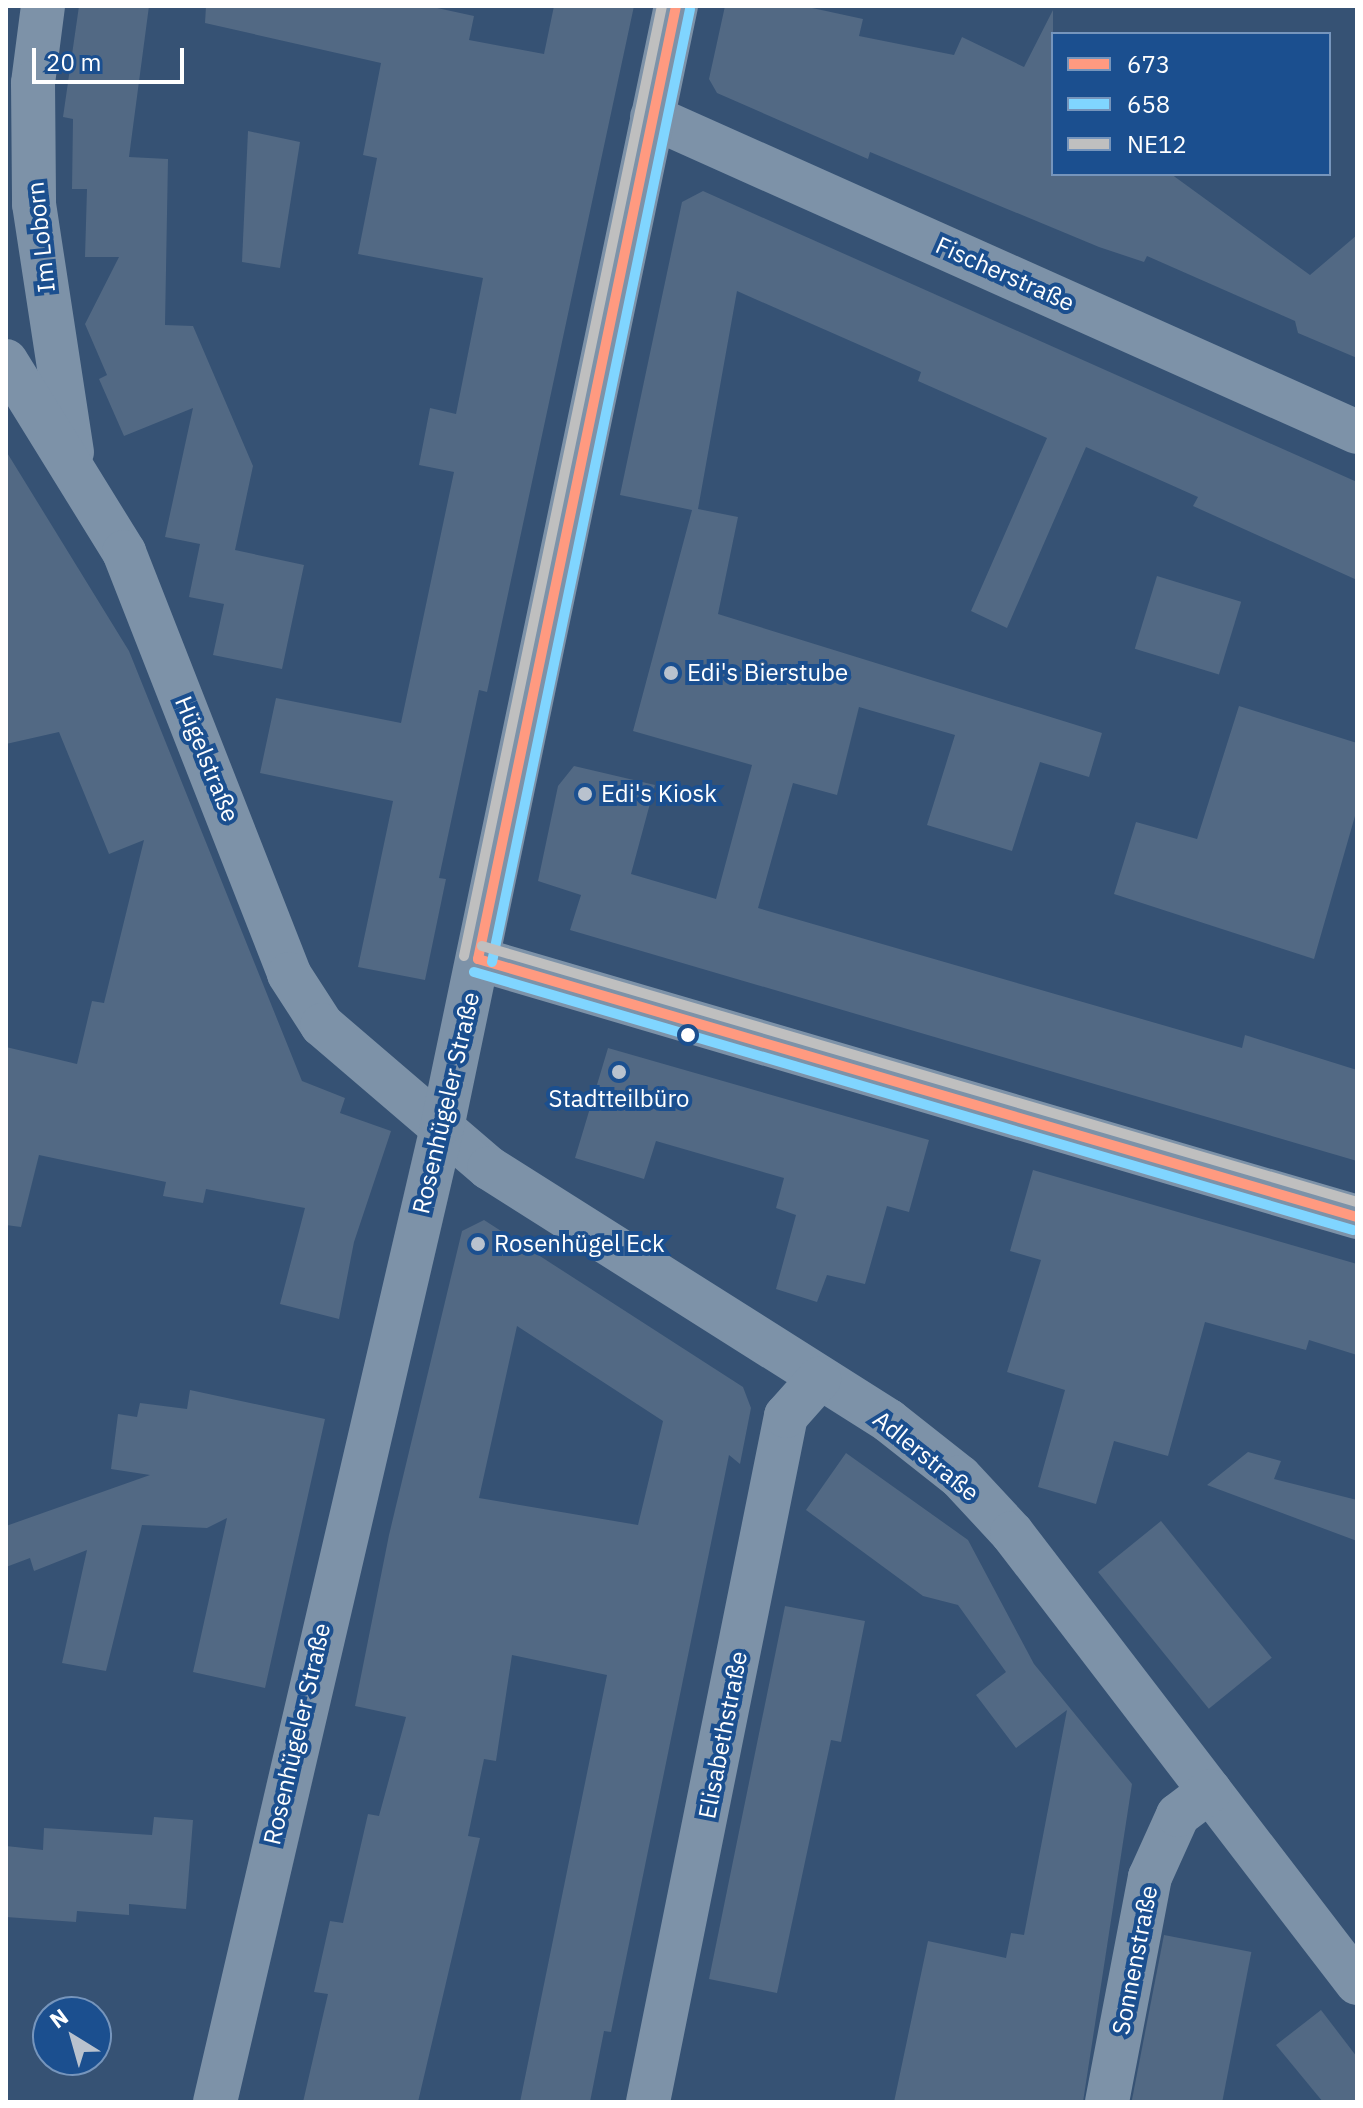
<!DOCTYPE html>
<html>
<head>
<meta charset="utf-8">
<style>
  body { margin:0 }
  #map { position:relative; width:1363px; height:2108px; overflow:hidden; background:#365274; font-family:"IBM Plex Sans",sans-serif }
  div>[style] { position:absolute }
  .building>* { inset:0; background:#526984; transform-origin:0 0 }
  .minor>* { height:44px; margin:-22px; padding:0 22px; transform-origin:22px; border-radius:22px; background:#7d92a8 }
  .bus-1>* { height:10px; margin:-5px; padding:0 5px; transform-origin:5px; border-radius:5px; background:#ff9a80 }
  .bus-2>* { height:10px; margin:-5px; padding:0 5px; transform-origin:5px; border-radius:5px; background:#80d5ff }
  .bus-3>* { height:10px; margin:-5px; padding:0 5px; transform-origin:5px; border-radius:5px; background:#bfbfbf }
  .dots>* { width:22px; height:22px; translate:-50% -50%; box-sizing:border-box; border:4px solid #1b4f8f; border-radius:50% }
  span { translate:-50% -50%; white-space:nowrap; text-align:center; line-height:1.15; -webkit-text-stroke:8px #1b4f8f; paint-order:stroke }
  .street-label { font-size:24px; color:#fff }
  .poi-label { font-size:24px; color:#fff }
  .left { translate:0 -50%; text-align:left }
  .frame { position:absolute; inset:0; border:8px solid #fff; pointer-events:none }
  .legend { position:absolute; left:1051px; top:32px; width:280px; height:144px; box-sizing:border-box; background:#1b4f8f; border:2px solid #7695bc; margin:0; padding:10px 14px; list-style:none; font-size:24px; color:#fff }
  .legend li { display:flex; align-items:center; gap:16px; height:40px }
  .legend b { width:40px; border:2px solid #7695bc }
  .north { position:absolute; left:32px; top:1996px; width:80px; height:80px; box-sizing:border-box; background:#1b4f8f; border:2px solid #7695bc; border-radius:50%; rotate:323deg; font-size:22px; font-weight:700; line-height:32px; text-align:center; color:#fff }
  .north::after { content:''; display:block; margin:auto; width:28px; height:36px; background:#b9c2ce; clip-path:polygon(50% 0,100% 100%,50% 72%,0 100%) }
  .scale { position:absolute; left:32px; top:48px; width:152px; height:36px; box-sizing:border-box; border:4px solid #fff; border-top:0; padding-left:10px; font-size:24px; line-height:28px; white-space:nowrap; color:#fff; -webkit-text-stroke:6px #1b4f8f; paint-order:stroke }
</style>
</head>
<body>
<div id="map">
  <div class="building">
    <div style="clip-path:polygon(79px 6px,149px 6px,129px 157px,168px 159px,165px 325px,193px 326px,253px 466px,235px 550px,304px 565px,282px 669px,213px 655px,224px 604px,189px 597px,200px 544px,165px 537px,193px 408px,124px 436px,99px 379px,107px 375px,85px 324px,119px 257px,85px 257px,87px 189px,72px 189px,73px 119px,63px 117px)"></div>
    <div style="clip-path:polygon(206px 6px,428px 6px,474px 16px,469px 40px,544px 54px,554px 6px,634px 6px,487px 692px,479px 690px,439px 878px,446px 879px,425px 980px,358px 967px,393px 801px,260px 773px,276px 698px,401px 723px,454px 472px,419px 465px,430px 408px,456px 414px,483px 278px,358px 254px,377px 158px,363px 155px,381px 63px,205px 23px)"></div>
    <div style="clip-path:polygon(725px 6px,803px 6px,863px 19px,859px 36px,954px 55px,962px 37px,1024px 67px,1053px 10px,1053px 174px,1171px 174px,1310px 275px,1357px 235px,1357px 358px,1298px 333px,1295px 321px,1147px 256px,1144px 262px,1099px 247px,870px 152px,868px 159px,717px 93px,709px 79px)"></div>
    <div style="clip-path:polygon(248px 131px,300px 142px,280px 268px,242px 262px)"></div>
    <div style="clip-path:polygon(703px 191px,1357px 482px,1357px 580px,1193px 506px,1198px 497px,1086px 447px,1007px 628px,971px 611px,1047px 438px,918px 381px,921px 372px,737px 291px,698px 509px,738px 517px,718px 614px,1102px 733px,1089px 777px,1040px 762px,1012px 851px,927px 825px,955px 735px,859px 707px,837px 795px,793px 783px,758px 908px,1242px 1048px,1245px 1035px,1357px 1070px,1357px 1161px,570px 930px,581px 895px,538px 881px,558px 786px,574px 766px,655px 785px,631px 874px,716px 899px,752px 765px,633px 731px,692px 510px,620px 495px,682px 202px)"></div>
    <div style="clip-path:polygon(6px 451px,129px 651px,302px 1081px,345px 1098px,340px 1113px,391px 1131px,354px 1242px,339px 1319px,280px 1304px,305px 1208px,206px 1189px,203px 1203px,163px 1196px,166px 1182px,39px 1155px,21px 1227px,6px 1225px,6px 1047px,77px 1064px,92px 1001px,104px 1003px,144px 840px,109px 854px,59px 732px,6px 744px)"></div>
    <div style="left:1157px;top:576px;width:88px;height:76px;rotate:17deg"></div>
    <div style="clip-path:polygon(1239px 706px,1357px 743px,1357px 809px,1314px 959px,1114px 894px,1136px 822px,1197px 839px)"></div>
    <div style="clip-path:polygon(608px 1048px,929px 1140px,909px 1212px,887px 1206px,865px 1284px,827px 1275px,817px 1302px,776px 1289px,796px 1215px,776px 1208px,784px 1178px,656px 1141px,644px 1179px,575px 1158px)"></div>
    <div style="clip-path:polygon(1033px 1170px,1357px 1264px,1357px 1355px,1309px 1340px,1306px 1350px,1205px 1322px,1168px 1456px,1114px 1441px,1096px 1504px,1038px 1487px,1065px 1390px,1007px 1372px,1041px 1260px,1010px 1251px)"></div>
    <div style="clip-path:polygon(evenodd,484px 1220px,743px 1387px,751px 1408px,740px 1464px,729px 1455px,611px 2032px,604px 2031px,590px 2102px,520px 2102px,607px 1675px,512px 1655px,496px 1761px,484px 1759px,468px 1836px,480px 1838px,418px 2102px,303px 2102px,328px 1994px,314px 1992px,330px 1921px,343px 1923px,368px 1814px,379px 1816px,406px 1717px,355px 1706px,389px 1535px,462px 1231px,484px 1220px,517px 1326px,663px 1421px,638px 1525px,479px 1498px,517px 1326px)"></div>
    <div style="clip-path:polygon(190px 1390px,325px 1419px,265px 1688px,193px 1672px,227px 1518px,207px 1528px,142px 1525px,106px 1671px,62px 1663px,87px 1550px,34px 1571px,30px 1558px,6px 1567px,6px 1526px,150px 1475px,111px 1469px,118px 1414px,137px 1417px,140px 1403px,187px 1409px)"></div>
    <div style="clip-path:polygon(1248px 1452px,1281px 1461px,1274px 1479px,1357px 1500px,1357px 1541px,1207px 1485px)"></div>
    <div style="clip-path:polygon(846px 1453px,968px 1540px,1034px 1664px,1132px 1784px,1083px 2102px,894px 2102px,928px 1941px,1006px 1958px,1011px 1933px,1024px 1935px,1067px 1710px,1016px 1748px,976px 1695px,1006px 1672px,958px 1605px,923px 1596px,806px 1510px)"></div>
    <div style="left:1161px;top:1521px;width:176px;height:81px;rotate:51deg"></div>
    <div style="clip-path:polygon(785px 1606px,865px 1621px,841px 1742px,831px 1740px,777px 1993px,709px 1979px)"></div>
    <div style="clip-path:polygon(154px 1817px,193px 1820px,186px 1909px,129px 1904px,129px 1915px,77px 1911px,76px 1922px,6px 1917px,6px 1846px,43px 1850px,44px 1828px,152px 1835px)"></div>
    <div style="left:1164px;top:1935px;width:89px;height:170px;rotate:11deg"></div>
    <div style="clip-path:polygon(1321px 2010px,1357px 2057px,1357px 2102px,1323px 2102px,1276px 2045px)"></div>
  </div>
  <div class="minor">
    <div style="left:43px;top:6px;width:78px;rotate:97.4deg"></div>
    <div style="left:33px;top:83px;width:121px;rotate:89.5deg"></div>
    <div style="left:34px;top:204px;width:251px;rotate:81.3deg"></div>
    <div style="left:652px;top:117px;width:772px;rotate:24.08deg"></div>
    <div style="left:6px;top:361px;width:225px;rotate:58.3deg"></div>
    <div style="left:124px;top:552px;width:453px;rotate:68.6deg"></div>
    <div style="left:289px;top:974px;width:61px;rotate:57.1deg"></div>
    <div style="left:322px;top:1025px;width:220px;rotate:40.6deg"></div>
    <div style="left:489px;top:1168px;width:473px;rotate:32.3deg"></div>
    <div style="left:889px;top:1421px;width:90px;rotate:38.3deg"></div>
    <div style="left:960px;top:1477px;width:76px;rotate:47.1deg"></div>
    <div style="left:1012px;top:1533px;width:567px;rotate:52.52deg"></div>
    <div style="left:478px;top:959px;width:916px;rotate:16.36deg"></div>
    <div style="left:215px;top:2102px;width:1005px;rotate:-76.89deg"></div>
    <div style="left:443px;top:1123px;width:1141px;rotate:-78.22deg"></div>
    <div style="left:648px;top:2102px;width:700px;rotate:-78.63deg"></div>
    <div style="left:786px;top:1416px;width:50px;rotate:-48.3deg"></div>
    <div style="left:1107px;top:2102px;width:229px;rotate:-79.2deg"></div>
    <div style="left:1150px;top:1877px;width:68px;rotate:-65.7deg"></div>
    <div style="left:1178px;top:1815px;width:40px;rotate:-37deg"></div>
  </div>
  <div class="bus-1">
    <div style="left:478px;top:959px;width:973px;rotate:-78.26deg"></div>
    <div style="left:478px;top:959px;width:916px;rotate:16.36deg"></div>
  </div>
  <div class="bus-2">
    <div style="left:492px;top:962px;width:973px;rotate:-78.26deg"></div>
    <div style="left:474px;top:972px;width:916px;rotate:16.36deg"></div>
  </div>
  <div class="bus-3">
    <div style="left:482px;top:946px;width:912px;rotate:16.31deg"></div>
    <div style="left:464px;top:956px;width:970px;rotate:-78.23deg"></div>
  </div>
  <div class="dots">
    <div style="left:671px;top:673px;background:#b9c2ce"></div>
    <div style="left:585px;top:794px;background:#b9c2ce"></div>
    <div style="left:688px;top:1035px;background:#fff"></div>
    <div style="left:619px;top:1072px;background:#b9c2ce"></div>
    <div style="left:478px;top:1244px;background:#b9c2ce"></div>
  </div>
  <div class="street-label">
    <span style="left:41px;top:237px;rotate:-96deg">Im Loborn</span>
    <span style="left:1005px;top:274px;rotate:24deg">Fischerstraße</span>
    <span style="left:207px;top:759px;rotate:68deg">Hügelstraße</span>
    <span style="left:446px;top:1103px;rotate:-77deg">Rosenhügeler Straße</span>
    <span style="left:926px;top:1456px;rotate:39deg">Adlerstraße</span>
    <span style="left:297px;top:1734px;rotate:-77deg">Rosenhügeler Straße</span>
    <span style="left:723px;top:1735px;rotate:-79deg">Elisabethstraße</span>
    <span style="left:1135px;top:1960px;rotate:-79deg">Sonnenstraße</span>
  </div>
  <div class="poi-label">
    <span class="left" style="left:687px;top:673px">Edi's Bierstube</span>
    <span class="left" style="left:601px;top:794px">Edi's Kiosk</span>
    <span style="left:619px;top:1099px">Stadtteilbüro</span>
    <span class="left" style="left:494px;top:1244px">Rosenhügel Eck</span>
  </div>
  <div class="frame"></div>
  <ul class="legend">
  <li><b style="height:10px;background:#ff9a80"></b>673</li>
  <li><b style="height:10px;background:#80d5ff"></b>658</li>
  <li><b style="height:10px;background:#bfbfbf"></b>NE12</li>
  </ul>
  <div class="north">N</div>
  <div class="scale">20 m</div>
</div>
</body>
</html>
